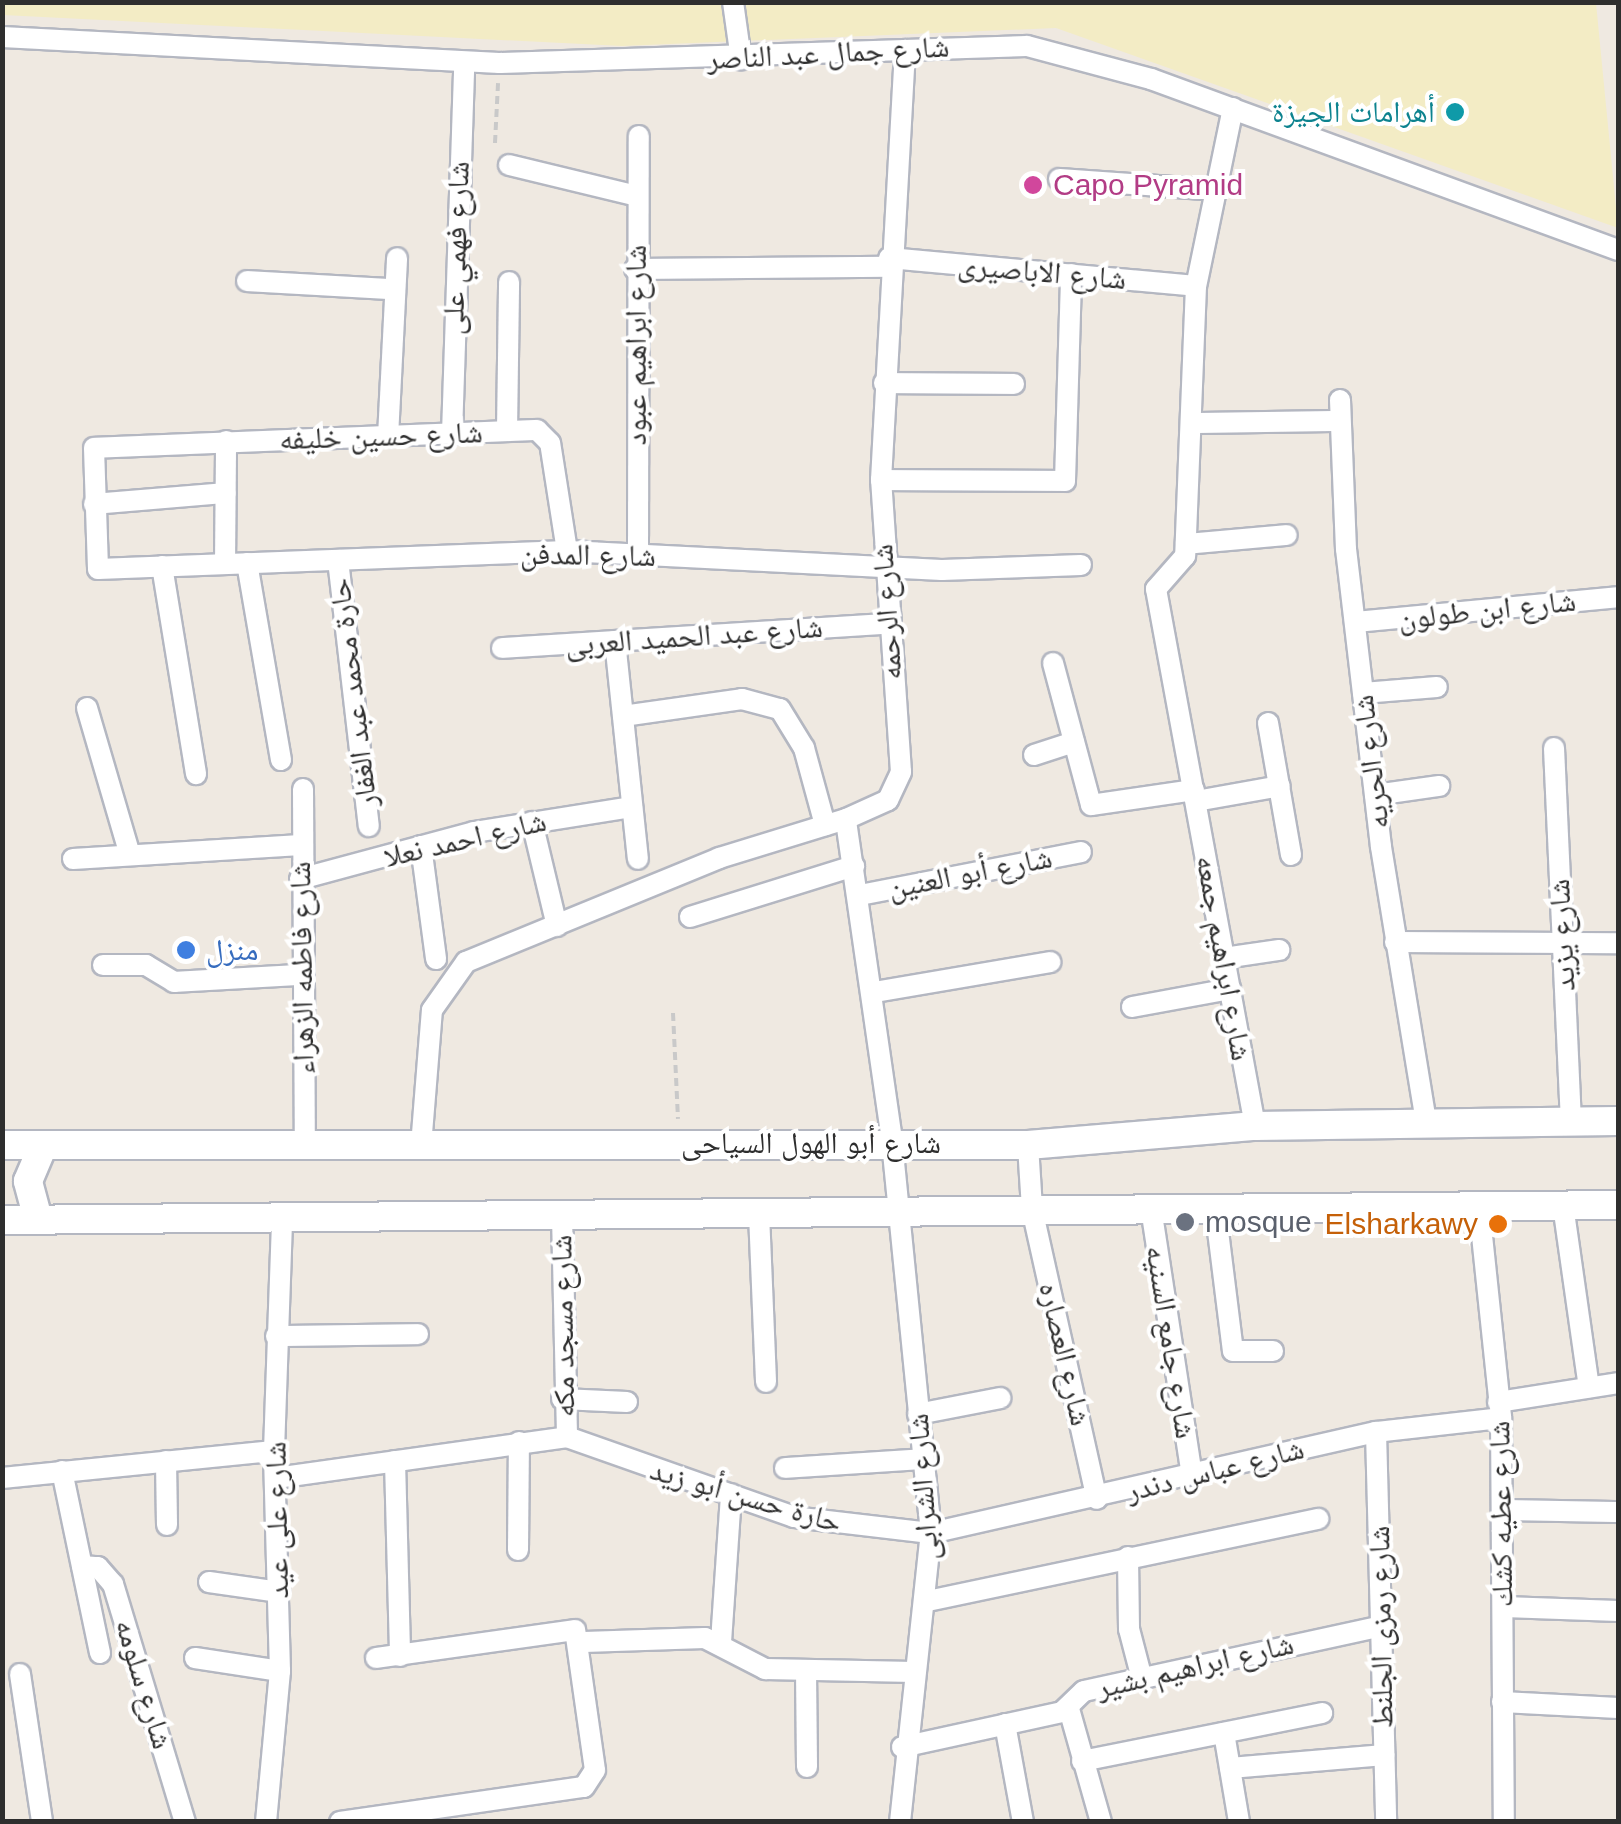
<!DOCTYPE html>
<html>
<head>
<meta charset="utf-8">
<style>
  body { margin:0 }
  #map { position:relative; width:1621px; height:1824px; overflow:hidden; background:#efe9e1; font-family:Arial,"Noto Naskh Arabic",sans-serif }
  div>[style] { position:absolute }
  .sand>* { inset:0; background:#f3ecc5 }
  .path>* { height:4px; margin-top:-2px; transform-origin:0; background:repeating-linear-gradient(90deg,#c9c9c9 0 8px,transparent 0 13px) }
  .roads { filter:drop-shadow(2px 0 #b4b7c1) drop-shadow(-2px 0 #b4b7c1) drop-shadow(0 2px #b4b7c1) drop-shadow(0 -2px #b4b7c1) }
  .minor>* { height:20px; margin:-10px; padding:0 10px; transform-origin:10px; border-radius:10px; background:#fff }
  .secondary>* { height:28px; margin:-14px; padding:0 14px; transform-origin:14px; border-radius:14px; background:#fff }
  .dots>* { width:28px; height:28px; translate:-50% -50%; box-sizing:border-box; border:5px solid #fff; border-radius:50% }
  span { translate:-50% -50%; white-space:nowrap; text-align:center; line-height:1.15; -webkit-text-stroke:8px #fff; paint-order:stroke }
  .street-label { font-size:30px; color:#2e2e2e }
  .culture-label { font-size:30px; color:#0d838f }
  .right { translate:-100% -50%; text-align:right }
  .hotel-label { font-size:30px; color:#b23c85 }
  .left { translate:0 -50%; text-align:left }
  .shop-label { font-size:30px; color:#366cbe }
  .worship-label { font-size:30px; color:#5b616d }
  .food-label { font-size:30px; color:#c56008 }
  .frame { position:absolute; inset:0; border:5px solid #2e2e2e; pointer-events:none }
</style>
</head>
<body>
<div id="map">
  <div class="sand">
    <div style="clip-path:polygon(2px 3px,1596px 3px,1618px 228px,1056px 28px,622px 46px,3px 15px)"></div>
  </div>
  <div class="path">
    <div style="left:495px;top:143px;width:60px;rotate:-87.1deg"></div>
    <div style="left:673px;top:1013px;width:106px;rotate:87.3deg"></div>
  </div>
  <div class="roads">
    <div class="minor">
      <div style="left:733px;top:2px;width:58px;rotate:82deg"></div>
      <div style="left:2px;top:37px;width:498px;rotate:3deg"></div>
      <div style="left:499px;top:63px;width:528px;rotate:-1.84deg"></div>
      <div style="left:1027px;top:46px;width:128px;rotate:14.9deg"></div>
      <div style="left:1151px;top:79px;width:497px;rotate:20.1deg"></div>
      <div style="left:1233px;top:108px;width:182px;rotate:101.7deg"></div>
      <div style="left:1196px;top:286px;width:270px;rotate:92.3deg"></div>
      <div style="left:1185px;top:556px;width:44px;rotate:131.3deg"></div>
      <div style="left:1156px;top:589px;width:546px;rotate:79.55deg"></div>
      <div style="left:509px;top:165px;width:132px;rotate:13.6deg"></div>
      <div style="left:1059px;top:179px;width:157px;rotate:4deg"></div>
      <div style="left:889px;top:258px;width:308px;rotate:5.2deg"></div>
      <div style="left:635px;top:269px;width:253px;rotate:-0.5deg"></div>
      <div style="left:247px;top:281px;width:145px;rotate:3.2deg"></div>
      <div style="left:884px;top:383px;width:130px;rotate:0.4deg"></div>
      <div style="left:1340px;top:400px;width:149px;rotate:87.7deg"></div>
      <div style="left:1346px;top:549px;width:300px;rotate:83.3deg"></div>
      <div style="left:1381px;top:847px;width:278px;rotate:80.7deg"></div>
      <div style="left:1191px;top:423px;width:149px;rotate:-0.8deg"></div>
      <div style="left:507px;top:431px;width:149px;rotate:-89.2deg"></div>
      <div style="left:452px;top:434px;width:371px;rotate:-88.1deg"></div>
      <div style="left:388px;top:437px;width:179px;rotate:-87.1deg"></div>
      <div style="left:881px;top:480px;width:184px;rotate:0.3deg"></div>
      <div style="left:1065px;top:481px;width:207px;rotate:-88.3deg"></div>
      <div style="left:94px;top:504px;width:132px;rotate:-4.8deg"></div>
      <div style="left:1186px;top:544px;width:101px;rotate:-5.1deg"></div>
      <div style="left:567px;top:551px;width:109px;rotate:-98.9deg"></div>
      <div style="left:550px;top:443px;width:18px;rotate:-135deg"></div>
      <div style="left:537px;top:430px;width:443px;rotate:177.7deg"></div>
      <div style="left:94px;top:448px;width:121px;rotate:88.1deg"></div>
      <div style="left:98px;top:569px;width:469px;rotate:-2.2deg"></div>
      <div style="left:567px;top:551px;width:375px;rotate:2.9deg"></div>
      <div style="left:942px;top:570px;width:139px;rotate:-2.1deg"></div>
      <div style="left:638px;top:555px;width:419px;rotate:-89.9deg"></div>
      <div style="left:338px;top:560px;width:268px;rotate:83.4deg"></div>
      <div style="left:247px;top:563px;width:200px;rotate:80.2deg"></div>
      <div style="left:225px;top:564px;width:123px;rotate:-89.5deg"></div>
      <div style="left:162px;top:566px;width:211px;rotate:80.7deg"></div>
      <div style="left:1355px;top:622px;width:264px;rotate:-5.4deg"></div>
      <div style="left:615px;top:641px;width:219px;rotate:84deg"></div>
      <div style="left:502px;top:648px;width:386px;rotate:-3.6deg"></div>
      <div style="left:1053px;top:663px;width:147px;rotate:75deg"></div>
      <div style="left:1091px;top:805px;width:104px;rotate:-8.3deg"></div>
      <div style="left:1363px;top:693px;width:74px;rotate:-4.6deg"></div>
      <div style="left:87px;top:708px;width:153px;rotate:73.7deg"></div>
      <div style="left:623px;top:716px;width:120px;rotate:-8.1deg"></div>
      <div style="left:742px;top:699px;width:39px;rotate:15deg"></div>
      <div style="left:780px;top:709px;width:46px;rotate:58.4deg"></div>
      <div style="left:804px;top:748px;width:80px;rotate:74.7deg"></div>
      <div style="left:1268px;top:723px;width:134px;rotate:80.1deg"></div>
      <div style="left:1554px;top:748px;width:373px;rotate:87.4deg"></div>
      <div style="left:1034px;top:755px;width:42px;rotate:-18deg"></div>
      <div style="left:303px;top:789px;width:357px;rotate:89.7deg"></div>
      <div style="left:1375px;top:795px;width:65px;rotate:-8deg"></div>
      <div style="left:1196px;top:801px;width:85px;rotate:-10.1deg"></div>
      <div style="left:532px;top:822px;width:107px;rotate:76.5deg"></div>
      <div style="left:421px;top:846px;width:114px;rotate:82.4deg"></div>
      <div style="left:73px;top:859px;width:228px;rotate:-3.5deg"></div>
      <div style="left:300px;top:879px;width:180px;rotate:-15.1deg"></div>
      <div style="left:474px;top:832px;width:160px;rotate:-9deg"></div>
      <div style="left:860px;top:895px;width:225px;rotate:-11deg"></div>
      <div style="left:690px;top:917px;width:172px;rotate:-17.3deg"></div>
      <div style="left:1395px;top:942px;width:223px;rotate:0.3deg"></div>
      <div style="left:1224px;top:958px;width:56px;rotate:-8.3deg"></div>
      <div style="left:103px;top:965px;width:43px"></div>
      <div style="left:146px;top:965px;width:33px;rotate:31deg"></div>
      <div style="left:174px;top:982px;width:127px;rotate:-3.2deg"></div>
      <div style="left:875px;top:992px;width:178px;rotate:-9.7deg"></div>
      <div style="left:1132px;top:1007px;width:100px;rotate:-10.4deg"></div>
      <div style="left:1028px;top:1145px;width:64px;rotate:86.4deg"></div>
      <div style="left:1032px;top:1209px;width:297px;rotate:77.4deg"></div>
      <div style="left:421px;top:1146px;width:136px;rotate:-85.4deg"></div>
      <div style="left:432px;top:1010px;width:59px;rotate:-54.7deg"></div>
      <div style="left:466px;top:962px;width:274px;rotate:-22.3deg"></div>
      <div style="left:719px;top:858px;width:133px;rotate:-17.1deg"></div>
      <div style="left:1563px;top:1205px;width:184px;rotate:81.9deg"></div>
      <div style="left:1215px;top:1207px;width:145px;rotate:82.9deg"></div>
      <div style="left:1233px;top:1351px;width:40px"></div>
      <div style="left:1479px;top:1207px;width:212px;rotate:84deg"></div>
      <div style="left:1501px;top:1418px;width:404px;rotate:89.6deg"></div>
      <div style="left:1151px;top:1208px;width:270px;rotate:81.3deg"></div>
      <div style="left:759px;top:1214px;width:168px;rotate:87.6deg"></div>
      <div style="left:562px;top:1215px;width:222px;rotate:88.7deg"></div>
      <div style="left:276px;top:1336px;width:142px;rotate:-0.8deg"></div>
      <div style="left:562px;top:1399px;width:65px;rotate:2.6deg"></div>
      <div style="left:1498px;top:1402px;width:121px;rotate:-9deg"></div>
      <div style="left:918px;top:1414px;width:84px;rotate:-11deg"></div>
      <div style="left:1376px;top:1432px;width:390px;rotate:88.5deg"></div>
      <div style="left:567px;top:1437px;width:241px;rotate:19.4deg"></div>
      <div style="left:794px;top:1517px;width:138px;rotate:6.7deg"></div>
      <div style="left:931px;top:1533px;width:456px;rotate:-12.8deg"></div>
      <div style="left:1376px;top:1432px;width:126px;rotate:-6.4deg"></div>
      <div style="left:166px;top:1461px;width:64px;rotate:89.1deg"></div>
      <div style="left:395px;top:1461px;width:195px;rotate:88.5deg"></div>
      <div style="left:785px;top:1468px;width:139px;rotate:-3.7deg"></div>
      <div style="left:62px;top:1471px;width:186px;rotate:78.2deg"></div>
      <div style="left:2px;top:1478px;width:273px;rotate:-5.7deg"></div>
      <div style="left:276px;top:1478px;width:294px;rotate:-8deg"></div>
      <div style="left:1502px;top:1510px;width:116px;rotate:1deg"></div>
      <div style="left:518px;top:1550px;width:108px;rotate:-89.5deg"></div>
      <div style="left:1128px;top:1557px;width:72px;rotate:89.2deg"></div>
      <div style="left:1129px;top:1629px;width:52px;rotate:75.4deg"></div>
      <div style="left:82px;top:1566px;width:16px;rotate:4deg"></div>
      <div style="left:98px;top:1567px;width:23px;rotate:49deg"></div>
      <div style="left:113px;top:1584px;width:249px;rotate:73.2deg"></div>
      <div style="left:209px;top:1582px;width:71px;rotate:8.1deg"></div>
      <div style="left:928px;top:1601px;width:399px;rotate:-11.9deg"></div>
      <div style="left:1504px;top:1607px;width:114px;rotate:2deg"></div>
      <div style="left:584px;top:1642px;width:121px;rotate:-1.9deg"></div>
      <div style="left:705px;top:1638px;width:68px;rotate:27.3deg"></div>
      <div style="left:765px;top:1669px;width:149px;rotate:1.2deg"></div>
      <div style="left:721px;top:1642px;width:148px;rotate:-86.1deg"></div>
      <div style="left:195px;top:1658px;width:86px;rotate:8.7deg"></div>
      <div style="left:806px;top:1670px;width:97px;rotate:89.4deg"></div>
      <div style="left:20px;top:1674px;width:150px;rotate:81.5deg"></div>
      <div style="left:1502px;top:1702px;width:116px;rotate:3deg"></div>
      <div style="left:1069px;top:1709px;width:117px;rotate:74.2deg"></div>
      <div style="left:1005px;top:1724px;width:100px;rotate:79.6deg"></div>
      <div style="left:1224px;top:1733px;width:90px;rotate:80.4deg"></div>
      <div style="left:902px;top:1747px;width:164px;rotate:-12.3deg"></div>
      <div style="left:1062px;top:1712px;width:30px;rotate:-44deg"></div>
      <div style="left:1084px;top:1691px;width:304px;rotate:-12.3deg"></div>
      <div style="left:1082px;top:1761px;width:245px;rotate:-11.3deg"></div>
      <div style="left:1230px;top:1768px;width:155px;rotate:-4.8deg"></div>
      <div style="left:266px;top:1822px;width:152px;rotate:-84.7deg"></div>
      <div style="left:280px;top:1671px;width:220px;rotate:-91.6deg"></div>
      <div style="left:274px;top:1451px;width:233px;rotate:-88deg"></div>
      <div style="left:340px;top:1822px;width:246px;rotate:-8.2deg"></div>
      <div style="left:584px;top:1787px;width:20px;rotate:-57deg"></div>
      <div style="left:595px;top:1770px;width:141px;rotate:-98.1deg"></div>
      <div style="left:575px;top:1630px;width:201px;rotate:172deg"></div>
      <div style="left:900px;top:1822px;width:291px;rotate:-83.9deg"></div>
      <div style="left:931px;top:1533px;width:395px;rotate:-95.7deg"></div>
      <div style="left:892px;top:1140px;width:324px;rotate:-98.2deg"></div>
      <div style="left:846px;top:819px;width:46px;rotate:-24.3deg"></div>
      <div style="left:888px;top:800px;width:31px;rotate:-65deg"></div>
      <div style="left:901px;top:772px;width:293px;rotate:-93.9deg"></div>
      <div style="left:881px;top:480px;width:431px;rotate:-86.8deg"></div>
    </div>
    <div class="secondary">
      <div style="left:2px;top:1145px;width:1026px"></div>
      <div style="left:1028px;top:1145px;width:228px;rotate:-4.8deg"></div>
      <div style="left:1255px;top:1126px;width:363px;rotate:-0.8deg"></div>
      <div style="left:38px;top:1219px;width:39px;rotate:-105deg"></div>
      <div style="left:28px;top:1181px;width:39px;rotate:-67deg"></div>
      <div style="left:2px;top:1220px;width:1616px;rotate:-0.53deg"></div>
    </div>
  </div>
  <div class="dots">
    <div style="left:1455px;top:112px;background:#0f9aa8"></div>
    <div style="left:1033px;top:185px;background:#d1479c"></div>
    <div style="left:186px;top:950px;background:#3f7fe0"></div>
    <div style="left:1185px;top:1222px;background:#6b7280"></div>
    <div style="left:1498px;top:1224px;background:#e8710a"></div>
  </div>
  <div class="street-label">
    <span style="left:828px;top:53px;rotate:-3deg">شارع جمال عبد الناصر</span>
    <span style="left:456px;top:248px;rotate:-88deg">شارع فهمي على</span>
    <span style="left:1042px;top:272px;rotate:5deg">شارع الاباصيرى</span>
    <span style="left:636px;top:345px;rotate:-90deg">شارع ابراهيم عبود</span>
    <span style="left:381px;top:436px;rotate:-2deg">شارع حسين خليفه</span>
    <span style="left:588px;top:555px;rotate:1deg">شارع المدفن</span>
    <span style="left:1487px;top:610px;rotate:-6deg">شارع ابن طولون</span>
    <span style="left:887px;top:612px;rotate:-94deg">شارع الرحمه</span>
    <span style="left:694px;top:636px;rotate:-4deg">شارع عبد الحميد العربى</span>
    <span style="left:353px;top:693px;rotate:-97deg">حارة محمد عبد الغفار</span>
    <span style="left:1371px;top:762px;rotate:-97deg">شارع الحريه</span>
    <span style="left:465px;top:839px;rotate:-13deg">شارع احمد نعلا</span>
    <span style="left:970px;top:873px;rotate:-11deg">شارع أبو العنين</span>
    <span style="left:1562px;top:935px;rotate:-93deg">شارع يزيد</span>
    <span style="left:1224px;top:958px;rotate:80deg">شارع ابراهيم جمعه</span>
    <span style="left:302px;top:968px;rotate:-91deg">شارع فاطمه الزهراء</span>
    <span style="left:811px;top:1143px">شارع أبو الهول السياحى</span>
    <span style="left:563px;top:1326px;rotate:-91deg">شارع مسجد مكه</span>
    <span style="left:1171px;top:1342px;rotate:81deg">شارع جامع السنيه</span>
    <span style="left:1065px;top:1354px;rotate:77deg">شارع العصاره</span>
    <span style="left:1215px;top:1470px;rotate:-14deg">شارع عباس دندر</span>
    <span style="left:923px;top:1487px;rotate:-94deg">شارع الشرابى</span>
    <span style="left:746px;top:1496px;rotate:16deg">حارة حسن أبو زيد</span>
    <span style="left:1501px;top:1514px;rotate:-91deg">شارع عطيه كشك</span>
    <span style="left:277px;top:1520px;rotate:-91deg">شارع على عيد</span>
    <span style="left:1381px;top:1627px;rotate:-91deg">شارع رمزى الجلنط</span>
    <span style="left:1195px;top:1666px;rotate:-13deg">شارع ابراهيم بشير</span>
    <span style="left:144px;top:1684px;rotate:73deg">شارع سلومه</span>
  </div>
  <div class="culture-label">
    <span class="right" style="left:1435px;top:112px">أهرامات الجيزة</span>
  </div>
  <div class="hotel-label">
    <span class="left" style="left:1053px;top:185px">Capo Pyramid</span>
  </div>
  <div class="shop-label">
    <span class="left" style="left:206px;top:950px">منزل</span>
  </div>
  <div class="worship-label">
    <span class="left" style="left:1205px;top:1222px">mosque</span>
  </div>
  <div class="food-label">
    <span class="right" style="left:1478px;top:1224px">Elsharkawy</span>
  </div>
  <div class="frame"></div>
</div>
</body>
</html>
